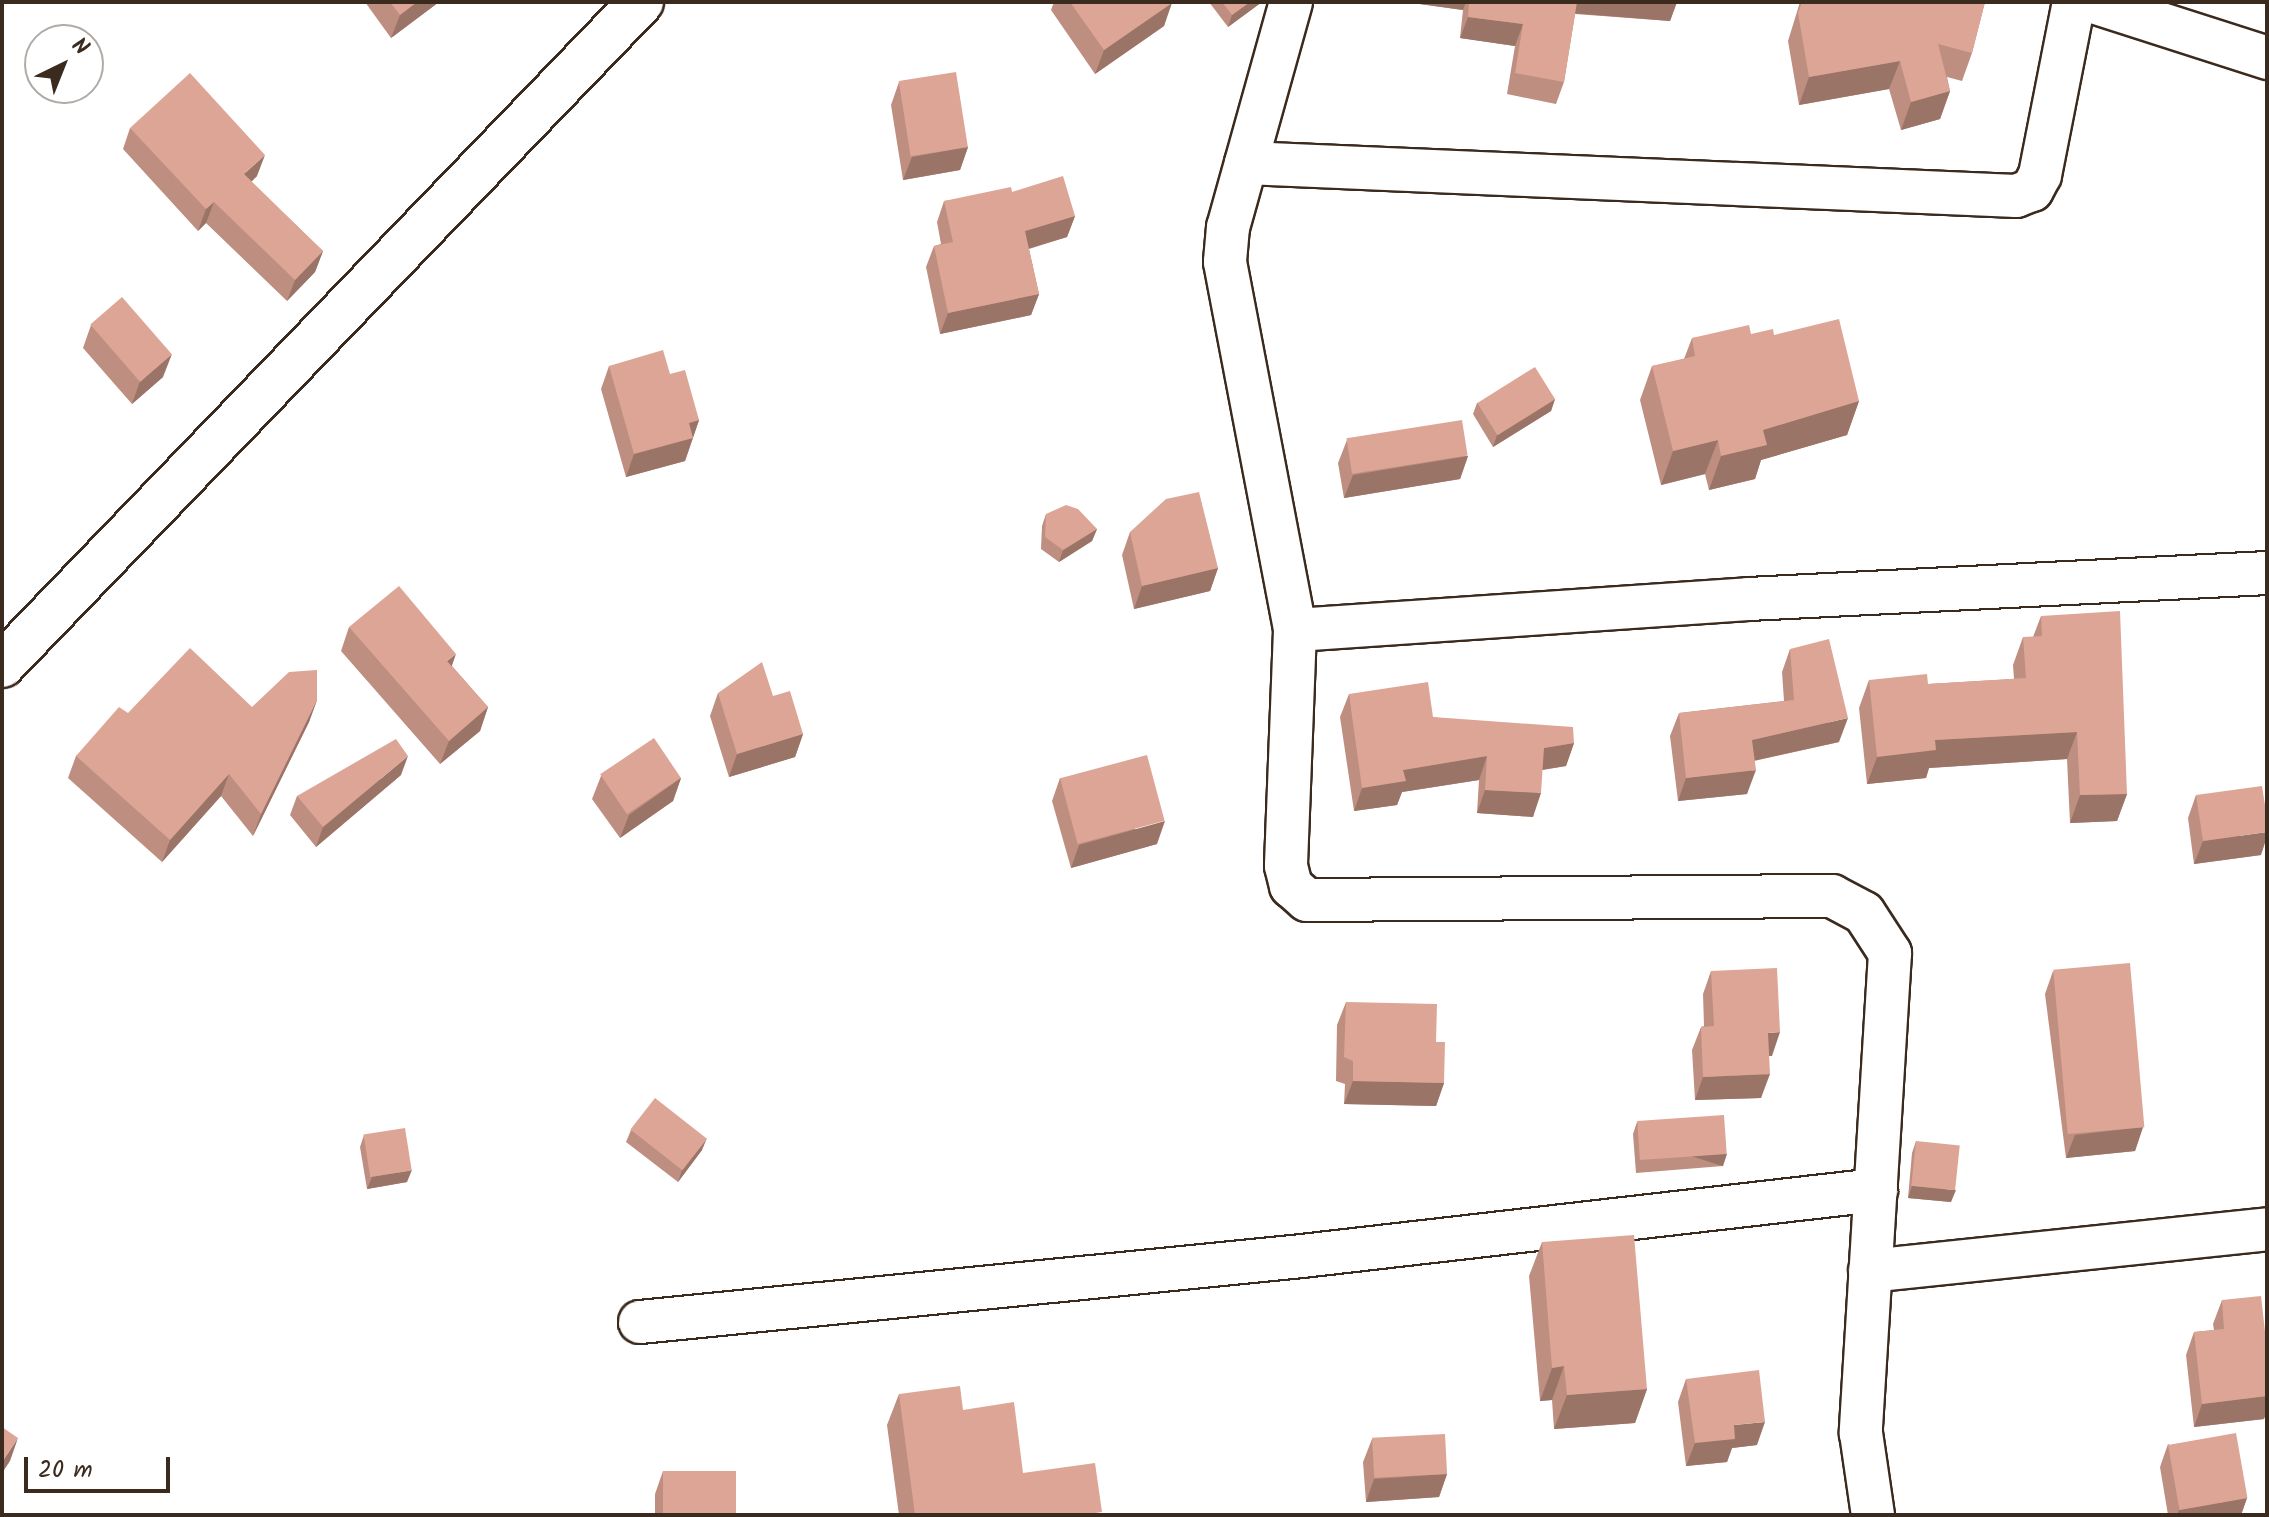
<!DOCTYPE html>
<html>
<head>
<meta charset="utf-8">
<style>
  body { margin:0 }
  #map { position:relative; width:2269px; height:1517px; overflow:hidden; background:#fff; font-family:Kalam,sans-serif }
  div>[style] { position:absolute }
  .roads { filter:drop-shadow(2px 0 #3b2a1e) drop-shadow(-2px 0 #3b2a1e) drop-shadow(0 2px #3b2a1e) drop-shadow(0 -2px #3b2a1e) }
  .minor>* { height:42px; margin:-21px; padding:0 21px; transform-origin:21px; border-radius:21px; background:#fff }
  .tertiary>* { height:44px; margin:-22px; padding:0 22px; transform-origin:22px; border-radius:22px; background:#fff }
  .wall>* { inset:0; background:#be8e80 }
  .shaded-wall>* { inset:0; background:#9b7468; transform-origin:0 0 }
  .building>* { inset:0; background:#dda595; transform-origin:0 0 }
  span { translate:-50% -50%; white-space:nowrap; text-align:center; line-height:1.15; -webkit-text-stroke:8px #fff; paint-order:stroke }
  .frame { position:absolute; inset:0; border:4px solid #3b2a1e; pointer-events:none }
  .north { position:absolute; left:24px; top:24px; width:80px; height:80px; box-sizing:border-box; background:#fff; border:2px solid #b1aaa5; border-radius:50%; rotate:43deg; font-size:22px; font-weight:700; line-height:32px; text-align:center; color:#3b2a1e }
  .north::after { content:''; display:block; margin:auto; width:28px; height:36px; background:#3b2a1e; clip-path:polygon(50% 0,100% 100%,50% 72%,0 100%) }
  .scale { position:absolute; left:24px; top:1457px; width:146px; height:36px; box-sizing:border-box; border:4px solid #3b2a1e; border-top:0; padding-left:10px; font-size:24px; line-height:28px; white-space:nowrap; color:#3b2a1e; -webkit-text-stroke:6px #fff; paint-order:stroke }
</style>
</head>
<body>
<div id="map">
  <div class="roads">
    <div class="minor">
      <div style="left:1291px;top:2px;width:234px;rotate:105.6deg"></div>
      <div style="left:1228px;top:227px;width:35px;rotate:95deg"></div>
      <div style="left:1225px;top:262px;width:375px;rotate:79.2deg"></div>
      <div style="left:1295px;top:630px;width:236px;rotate:92.2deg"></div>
      <div style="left:1286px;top:866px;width:21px;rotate:76deg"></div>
      <div style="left:1291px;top:886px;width:21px;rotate:41deg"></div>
      <div style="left:1307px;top:900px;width:525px;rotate:-0.44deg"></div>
      <div style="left:1832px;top:896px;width:36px;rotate:28deg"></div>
      <div style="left:1864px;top:913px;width:48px;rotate:57deg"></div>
      <div style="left:1890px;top:953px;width:481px;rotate:93.5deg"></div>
      <div style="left:1861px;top:1433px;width:83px;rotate:81.7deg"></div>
      <div style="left:2093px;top:2px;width:183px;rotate:17.8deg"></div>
      <div style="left:1246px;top:163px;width:771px;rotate:2.45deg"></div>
      <div style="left:2016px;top:196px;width:17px;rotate:-21deg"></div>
      <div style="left:2032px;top:190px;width:17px;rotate:-62deg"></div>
      <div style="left:2040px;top:175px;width:176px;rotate:-78.9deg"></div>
      <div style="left:1295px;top:630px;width:455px;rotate:-3.9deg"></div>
      <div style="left:1749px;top:599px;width:519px;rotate:-2.87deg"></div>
      <div style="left:1870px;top:1271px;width:399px;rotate:-6deg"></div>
      <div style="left:640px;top:1322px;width:665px;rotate:-5.69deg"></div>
      <div style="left:1302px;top:1256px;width:578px;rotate:-6.56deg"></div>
    </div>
    <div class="tertiary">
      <div style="left:2px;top:665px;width:921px;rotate:-46.06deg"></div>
    </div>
  </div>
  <div class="wall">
    <div style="clip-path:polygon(365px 2px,439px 2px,391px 38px)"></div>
    <div style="clip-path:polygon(1054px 2px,1171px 2px,1164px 26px,1095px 74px,1051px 10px)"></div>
    <div style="clip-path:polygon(1209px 2px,1262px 2px,1228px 27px)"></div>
    <div style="clip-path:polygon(1405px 2px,1677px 2px,1670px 21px,1575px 14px,1564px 82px,1556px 104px,1507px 94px,1515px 46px,1460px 38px,1463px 10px)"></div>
    <div style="clip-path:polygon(1800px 2px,1985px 2px,1972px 53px,1962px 81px,1947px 77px,1950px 91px,1940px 119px,1901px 130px,1889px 89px,1799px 105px,1788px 41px)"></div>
    <div style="clip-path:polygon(899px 82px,968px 147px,960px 170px,903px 180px,891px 105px)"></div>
    <div style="clip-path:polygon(130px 128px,257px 176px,251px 182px,323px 251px,315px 272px,287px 301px,206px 223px,198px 231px,123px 149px)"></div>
    <div style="clip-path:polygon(1012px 192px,1075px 216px,1067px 237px,1029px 249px,1039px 294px,1031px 315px,940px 334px,926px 267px,934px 246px,941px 244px,937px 222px,944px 201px)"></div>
    <div style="clip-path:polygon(91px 325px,163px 377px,132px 404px,83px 348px)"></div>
    <div style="clip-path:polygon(1751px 334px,1774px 335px,1859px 401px,1847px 435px,1761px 460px,1755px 479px,1709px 490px,1705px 474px,1661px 485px,1640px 400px,1652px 366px,1684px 359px,1692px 338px)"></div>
    <div style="clip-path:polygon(609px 366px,670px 374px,699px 420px,685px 461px,626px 477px,601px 389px)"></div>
    <div style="clip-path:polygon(1555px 399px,1551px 411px,1493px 447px,1473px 414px,1477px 403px)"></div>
    <div style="clip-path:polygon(1347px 440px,1468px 456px,1460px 479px,1344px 498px,1338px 463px)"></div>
    <div style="clip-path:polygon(1046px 514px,1097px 529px,1092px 541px,1059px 562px,1041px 549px,1042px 526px)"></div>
    <div style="clip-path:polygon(1130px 532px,1218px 568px,1210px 591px,1134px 609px,1122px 555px)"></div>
    <div style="clip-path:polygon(2041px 616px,2127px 794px,2117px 821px,2070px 823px,2067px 759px,1929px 768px,1926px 778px,1867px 784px,1859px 708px,1869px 680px,1928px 684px,2014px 679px,2013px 665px,2023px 637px,2033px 637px)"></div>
    <div style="clip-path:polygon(349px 627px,452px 666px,488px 707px,480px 731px,440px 764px,341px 651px)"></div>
    <div style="clip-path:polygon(1790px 649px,1839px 742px,1754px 761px,1747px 794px,1678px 801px,1670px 736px,1679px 713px,1784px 701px,1782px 672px)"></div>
    <div style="clip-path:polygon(718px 693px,773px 696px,803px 734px,795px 757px,729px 777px,710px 716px)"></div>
    <div style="clip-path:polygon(1349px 694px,1433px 717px,1574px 743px,1566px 766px,1542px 770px,1533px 817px,1477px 813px,1479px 780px,1402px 792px,1397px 805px,1354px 811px,1340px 717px)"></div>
    <div style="clip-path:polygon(317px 700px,309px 722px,253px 836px,221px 796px,162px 862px,68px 778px,76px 756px,128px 713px,252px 707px)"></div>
    <div style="clip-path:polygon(401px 775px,316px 847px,290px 815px,297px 796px)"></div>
    <div style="clip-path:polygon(601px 776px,681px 778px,673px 801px,620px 838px,592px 799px)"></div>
    <div style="clip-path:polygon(1060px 778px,1157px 844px,1071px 868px,1052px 801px)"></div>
    <div style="clip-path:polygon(2196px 795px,2261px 855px,2194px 864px,2188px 818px)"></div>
    <div style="clip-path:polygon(1711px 971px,1772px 1056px,1769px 1056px,1761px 1098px,1695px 1100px,1692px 1050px,1701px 1027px,1704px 1026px,1703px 994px)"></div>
    <div style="clip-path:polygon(2053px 971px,2143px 1127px,2135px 1151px,2066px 1158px,2045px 994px)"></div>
    <div style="clip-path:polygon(1346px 1002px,1436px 1042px,1444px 1083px,1436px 1106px,1344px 1104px,1345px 1084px,1336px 1081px,1337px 1025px)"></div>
    <div style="clip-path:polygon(1637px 1122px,1723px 1166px,1636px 1173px,1633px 1134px)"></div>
    <div style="clip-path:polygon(631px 1130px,702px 1150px,678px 1182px,626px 1142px)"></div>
    <div style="clip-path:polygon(364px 1135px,407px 1182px,367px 1189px,360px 1147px)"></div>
    <div style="clip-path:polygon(1916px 1141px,1951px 1202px,1908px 1198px,1912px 1153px)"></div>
    <div style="clip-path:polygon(1542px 1242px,1647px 1389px,1635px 1423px,1554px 1429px,1552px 1400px,1540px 1401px,1529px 1276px)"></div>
    <div style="clip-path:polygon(2222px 1300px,2267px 1349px,2267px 1410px,2264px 1419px,2194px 1427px,2186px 1355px,2194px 1332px,2214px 1330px,2213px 1324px)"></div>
    <div style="clip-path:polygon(1686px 1379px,1757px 1445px,1732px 1448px,1727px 1462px,1686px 1466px,1678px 1402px)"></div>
    <div style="clip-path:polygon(899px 1394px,963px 1410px,1023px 1473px,1101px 1515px,899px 1515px,887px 1425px)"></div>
    <div style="clip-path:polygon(1372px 1439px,1447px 1474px,1439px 1497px,1366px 1502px,1363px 1462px)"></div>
    <div style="clip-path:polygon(2168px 1444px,2247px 1498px,2241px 1515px,2168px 1515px,2160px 1467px)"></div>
    <div style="clip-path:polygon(663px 1471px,737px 1515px,655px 1515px,655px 1494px)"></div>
  </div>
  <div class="shaded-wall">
    <div style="clip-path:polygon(417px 2px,439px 2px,391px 38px,400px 15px)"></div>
    <div style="clip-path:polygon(1250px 2px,1262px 2px,1228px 27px,1232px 15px)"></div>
    <div style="clip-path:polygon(1405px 2px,1466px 2px,1463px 10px)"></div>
    <div style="clip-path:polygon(1575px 2px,1677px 2px,1670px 21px,1570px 13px)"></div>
    <div style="clip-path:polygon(1172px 3px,1164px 26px,1095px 74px,1104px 50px)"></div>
    <div style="clip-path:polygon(1468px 17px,1523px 24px,1515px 46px,1460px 38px)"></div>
    <div style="clip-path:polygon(1900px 61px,1889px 89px,1799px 105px,1809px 77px)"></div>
    <div style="clip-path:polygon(1950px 91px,1940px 119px,1901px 130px,1911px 102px)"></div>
    <div style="clip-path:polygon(968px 147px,960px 170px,903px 180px,912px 157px)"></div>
    <div style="clip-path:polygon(265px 155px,257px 176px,236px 196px,244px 174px)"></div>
    <div style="clip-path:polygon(214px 202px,206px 223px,198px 231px,206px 209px)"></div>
    <div style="clip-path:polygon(1075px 216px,1067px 237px,1017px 252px,1025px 231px)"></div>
    <div style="clip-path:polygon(323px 251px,315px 272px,287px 301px,295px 280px)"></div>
    <div style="clip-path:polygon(1039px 294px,1031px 315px,940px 334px,948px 313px)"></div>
    <div style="clip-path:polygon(172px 354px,163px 377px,132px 404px,140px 381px)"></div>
    <div style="clip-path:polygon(1555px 399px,1551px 411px,1493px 447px,1497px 435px)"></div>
    <div style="clip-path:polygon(1859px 401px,1847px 435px,1761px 460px,1755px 479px,1709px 490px,1721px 456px,1763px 430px)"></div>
    <div style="clip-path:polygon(699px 420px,685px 461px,626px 477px,634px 454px,689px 423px)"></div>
    <div style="clip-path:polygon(1718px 440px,1705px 474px,1661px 485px,1673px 451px)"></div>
    <div style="clip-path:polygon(1468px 456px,1460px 479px,1344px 498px,1353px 475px)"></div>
    <div style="clip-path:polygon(1097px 529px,1092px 541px,1059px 562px,1063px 550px)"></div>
    <div style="clip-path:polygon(1218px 568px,1210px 591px,1134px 609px,1142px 586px)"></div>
    <div style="clip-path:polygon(456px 654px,448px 677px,447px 661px)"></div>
    <div style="clip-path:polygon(317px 700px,309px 722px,253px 836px,261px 814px)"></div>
    <div style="clip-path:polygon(488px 707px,480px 731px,440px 764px,449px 741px)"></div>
    <div style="clip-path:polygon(1848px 718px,1839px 742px,1743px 763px,1752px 740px)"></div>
    <div style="clip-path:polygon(2077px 732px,2067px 759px,1929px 768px,1926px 778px,1867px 784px,1877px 757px,1935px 740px)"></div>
    <div style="clip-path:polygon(803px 734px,795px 757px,729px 777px,737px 754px)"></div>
    <div style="clip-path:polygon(1574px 743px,1566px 766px,1535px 771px,1544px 748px)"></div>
    <div style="clip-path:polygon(408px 756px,401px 775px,316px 847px,323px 827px)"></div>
    <div style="clip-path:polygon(1487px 756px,1479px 780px,1402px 792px,1397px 805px,1354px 811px,1362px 788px,1403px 770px)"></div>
    <div style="clip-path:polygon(1756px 770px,1747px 794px,1678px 801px,1686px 778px)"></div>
    <div style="clip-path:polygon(229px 774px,221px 796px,162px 862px,170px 840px)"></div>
    <div style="clip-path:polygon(681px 778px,673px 801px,620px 838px,629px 815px)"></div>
    <div style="clip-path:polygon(1485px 790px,1541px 793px,1533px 817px,1477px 813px)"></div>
    <div style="clip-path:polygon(2127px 794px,2117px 821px,2070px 823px,2080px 795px)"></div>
    <div style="clip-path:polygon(1165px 821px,1157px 844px,1071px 868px,1079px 845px)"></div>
    <div style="clip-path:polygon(2267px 832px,2267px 837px,2261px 855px,2194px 864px,2203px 841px)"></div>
    <div style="clip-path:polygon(1780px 1032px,1772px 1056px,1759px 1056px,1768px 1033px)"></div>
    <div style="clip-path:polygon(1770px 1074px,1761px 1098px,1695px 1100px,1703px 1077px)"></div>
    <div style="clip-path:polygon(1353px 1081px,1444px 1083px,1436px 1106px,1344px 1104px)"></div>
    <div style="clip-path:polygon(2143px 1127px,2135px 1151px,2066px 1158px,2075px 1135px)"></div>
    <div style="clip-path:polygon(707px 1138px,702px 1150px,678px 1182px,682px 1170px)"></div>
    <div style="left:1727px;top:1154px;width:13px;height:87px;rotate:108deg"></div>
    <div style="clip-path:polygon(412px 1170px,407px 1182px,367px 1189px,372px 1177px)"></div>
    <div style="clip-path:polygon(1912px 1186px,1956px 1190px,1951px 1202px,1908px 1198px)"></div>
    <div style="clip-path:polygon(1564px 1366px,1552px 1400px,1540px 1401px,1552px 1368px)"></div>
    <div style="clip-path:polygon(1647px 1389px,1635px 1423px,1554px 1429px,1567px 1395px)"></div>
    <div style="clip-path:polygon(2267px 1396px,2267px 1410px,2264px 1419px,2194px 1427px,2202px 1404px)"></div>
    <div style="clip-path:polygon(1765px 1422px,1757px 1445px,1732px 1448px,1727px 1462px,1686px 1466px,1695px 1443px,1734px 1425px)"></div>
    <div style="clip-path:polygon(18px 1438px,10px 1461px,2px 1473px,2px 1462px)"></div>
    <div style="clip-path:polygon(1447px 1474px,1439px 1497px,1366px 1502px,1374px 1479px)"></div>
    <div style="clip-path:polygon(2247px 1498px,2241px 1515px,2177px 1515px,2179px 1510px)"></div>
  </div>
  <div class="building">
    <div style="clip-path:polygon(390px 2px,417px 2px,400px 15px)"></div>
    <div style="clip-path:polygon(1070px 2px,1171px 2px,1172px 3px,1104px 50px)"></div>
    <div style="clip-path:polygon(1222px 2px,1250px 2px,1232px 15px)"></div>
    <div style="clip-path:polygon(1469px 2px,1577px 2px,1564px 82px,1515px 73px,1523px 24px,1468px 17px)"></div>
    <div style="clip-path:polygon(1802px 2px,1985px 2px,1972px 53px,1938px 44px,1950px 91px,1911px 102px,1900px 61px,1809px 77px,1798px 13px)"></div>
    <div style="left:956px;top:72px;width:76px;height:58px;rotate:81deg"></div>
    <div style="clip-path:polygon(190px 73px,265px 155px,244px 174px,323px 251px,295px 280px,214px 202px,206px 209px,130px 128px)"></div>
    <div style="clip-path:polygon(1063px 176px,1075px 216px,1025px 231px,1039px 294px,948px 313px,934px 246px,953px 242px,944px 201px,1011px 187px,1012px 192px)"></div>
    <div style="left:122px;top:297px;width:76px;height:42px;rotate:49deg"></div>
    <div style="clip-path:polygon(1839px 319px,1859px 401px,1763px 430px,1767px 445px,1721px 456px,1718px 440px,1673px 451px,1652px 366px,1695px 356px,1692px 338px,1749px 325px,1751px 334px,1773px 329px,1774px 335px)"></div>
    <div style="clip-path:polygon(663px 350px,670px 374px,685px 370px,699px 420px,689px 423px,693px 438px,634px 454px,609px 366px)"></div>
    <div style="left:1535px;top:367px;width:38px;height:68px;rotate:58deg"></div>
    <div style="left:1462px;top:420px;width:36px;height:117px;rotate:81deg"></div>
    <div style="clip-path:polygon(1199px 492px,1218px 568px,1142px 586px,1130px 532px,1166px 499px)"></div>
    <div style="clip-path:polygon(1066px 505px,1078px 509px,1097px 529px,1063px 550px,1045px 537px,1046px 514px)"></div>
    <div style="clip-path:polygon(399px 586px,456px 654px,447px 661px,488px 707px,449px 741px,349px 627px)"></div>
    <div style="clip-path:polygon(2120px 611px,2127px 794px,2080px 795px,2077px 732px,1935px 740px,1936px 750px,1877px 757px,1869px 680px,1927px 674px,1928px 684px,2026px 678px,2023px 637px,2042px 636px,2041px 616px)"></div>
    <div style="clip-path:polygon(1829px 639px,1848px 718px,1752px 740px,1756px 770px,1686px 778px,1679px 713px,1794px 700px,1790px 649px)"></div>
    <div style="clip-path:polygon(190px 648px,252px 707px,289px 672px,317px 670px,317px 700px,261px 814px,229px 774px,170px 840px,76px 756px,119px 707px,128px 713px)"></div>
    <div style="clip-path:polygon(762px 662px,773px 696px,790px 691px,803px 734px,737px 754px,718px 693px)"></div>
    <div style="clip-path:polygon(1428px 682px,1433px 717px,1573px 727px,1574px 743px,1544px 748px,1541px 793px,1485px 790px,1487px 756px,1403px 770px,1406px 781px,1362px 788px,1349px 694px)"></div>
    <div style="left:654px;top:738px;width:48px;height:65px;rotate:56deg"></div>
    <div style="clip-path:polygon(396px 739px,408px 756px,323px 827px,297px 796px)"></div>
    <div style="left:1147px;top:755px;width:68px;height:90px;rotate:75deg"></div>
    <div style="clip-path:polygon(2262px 786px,2267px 818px,2267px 832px,2203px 841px,2196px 795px)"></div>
    <div style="left:2130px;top:963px;width:165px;height:77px;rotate:85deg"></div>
    <div style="clip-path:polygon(1777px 968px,1780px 1032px,1768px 1033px,1770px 1074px,1703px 1077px,1701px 1027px,1714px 1026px,1711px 971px)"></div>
    <div style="clip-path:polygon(1346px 1002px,1437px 1004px,1436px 1042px,1445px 1042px,1444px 1083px,1353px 1081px,1353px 1061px,1344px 1057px)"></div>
    <div style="left:655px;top:1098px;width:66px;height:40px;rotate:38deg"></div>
    <div style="left:1724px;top:1115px;width:39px;height:87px;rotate:86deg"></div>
    <div style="left:405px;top:1128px;width:43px;height:42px;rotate:81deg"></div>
    <div style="left:1916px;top:1141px;width:44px;height:45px;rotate:6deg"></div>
    <div style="clip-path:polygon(1634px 1235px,1647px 1389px,1567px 1395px,1564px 1366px,1552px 1368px,1542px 1242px)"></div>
    <div style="clip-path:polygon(2261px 1296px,2267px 1349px,2267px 1396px,2202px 1404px,2194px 1332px,2224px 1329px,2222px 1300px)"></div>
    <div style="clip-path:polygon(1759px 1370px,1765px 1422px,1734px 1425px,1735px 1439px,1695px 1443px,1686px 1379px)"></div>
    <div style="clip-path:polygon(960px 1386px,963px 1410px,1014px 1402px,1023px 1473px,1095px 1463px,1102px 1512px,1082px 1515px,915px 1515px,899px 1394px)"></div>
    <div style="clip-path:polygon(2px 1427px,18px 1438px,2px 1462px)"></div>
    <div style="left:2236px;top:1433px;width:66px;height:69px;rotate:80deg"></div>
    <div style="left:1445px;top:1434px;width:40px;height:73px;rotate:87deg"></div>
    <div style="left:663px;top:1471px;width:73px;height:44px"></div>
  </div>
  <div class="frame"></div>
  <div class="north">N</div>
  <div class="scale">20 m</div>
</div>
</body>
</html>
